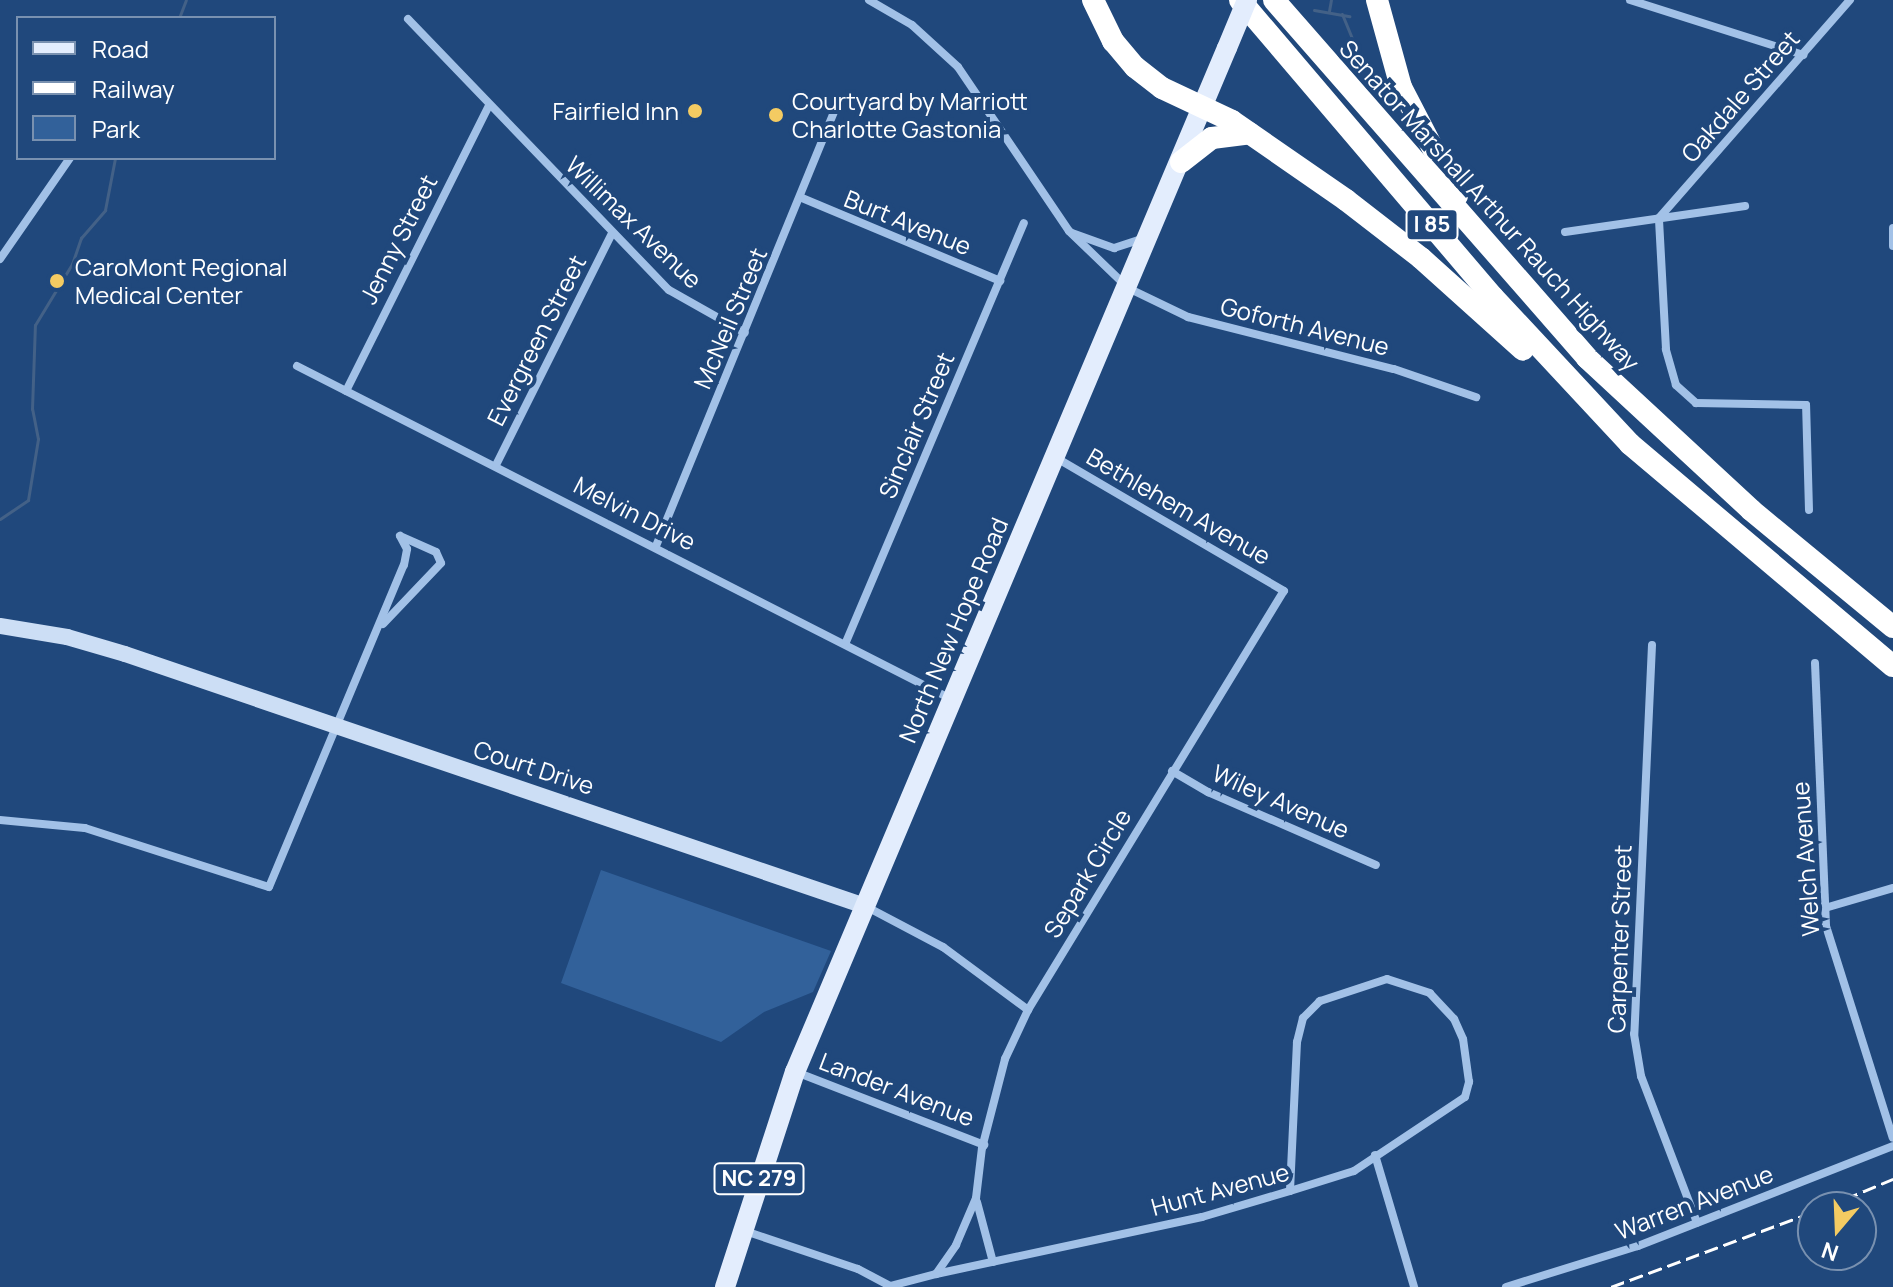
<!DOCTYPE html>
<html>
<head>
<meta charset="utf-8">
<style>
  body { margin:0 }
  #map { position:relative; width:1893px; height:1287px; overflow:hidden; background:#20487c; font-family:Manrope,sans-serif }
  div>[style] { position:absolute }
  .green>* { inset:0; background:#32619a }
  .stream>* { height:3px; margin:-1.5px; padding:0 1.5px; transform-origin:1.5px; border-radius:1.5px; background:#436187 }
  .street>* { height:8px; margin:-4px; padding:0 4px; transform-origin:4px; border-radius:4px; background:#a2c1e7 }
  .secondary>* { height:16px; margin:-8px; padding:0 8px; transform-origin:8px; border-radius:8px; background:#ccdef5 }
  .primary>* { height:20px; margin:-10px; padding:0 10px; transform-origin:10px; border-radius:10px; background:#e3edfd }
  .highway>* { height:22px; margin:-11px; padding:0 11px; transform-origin:11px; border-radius:11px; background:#fff }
  .rail>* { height:3px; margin-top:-1.5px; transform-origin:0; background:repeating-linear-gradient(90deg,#fff 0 14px,transparent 0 20px) }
  .primary-bridge>* { height:20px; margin:-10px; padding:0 10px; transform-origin:10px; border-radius:10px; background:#e3edfd }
  .dots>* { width:22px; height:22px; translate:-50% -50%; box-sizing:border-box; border:4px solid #20487c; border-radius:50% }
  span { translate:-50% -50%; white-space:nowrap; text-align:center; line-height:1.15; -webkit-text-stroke:8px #20487c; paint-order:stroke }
  .shield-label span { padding:2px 6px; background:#20487c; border:2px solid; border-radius:6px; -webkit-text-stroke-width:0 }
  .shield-label { font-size:22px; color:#fff; font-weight:700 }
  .street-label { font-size:24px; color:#fff }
  .poi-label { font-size:24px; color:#fff }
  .left { translate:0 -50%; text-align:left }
  .right { translate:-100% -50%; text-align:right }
  .legend { position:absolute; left:16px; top:16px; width:260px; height:144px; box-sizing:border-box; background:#20487c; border:2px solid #7991b0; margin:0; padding:10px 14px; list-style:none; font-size:24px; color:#fff }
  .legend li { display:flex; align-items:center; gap:16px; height:40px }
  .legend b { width:40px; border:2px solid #7991b0 }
  .north { position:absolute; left:1797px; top:1191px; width:80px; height:80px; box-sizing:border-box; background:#20487c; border:2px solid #7991b0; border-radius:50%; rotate:199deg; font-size:22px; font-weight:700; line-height:32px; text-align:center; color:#fff }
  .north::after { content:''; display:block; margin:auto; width:28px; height:36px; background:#f4cb62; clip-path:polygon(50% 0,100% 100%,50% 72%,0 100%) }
</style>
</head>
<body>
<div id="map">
  <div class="green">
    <div style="clip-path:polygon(601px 870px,831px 951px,813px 992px,764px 1012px,721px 1042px,561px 983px)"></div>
  </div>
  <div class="stream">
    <div style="left:1314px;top:10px;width:36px;rotate:10deg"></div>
    <div style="left:1329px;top:11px;width:11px;rotate:-80deg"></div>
    <div style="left:1342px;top:14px;width:50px;rotate:67.6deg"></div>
    <div style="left:1361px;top:60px;width:69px;rotate:51.5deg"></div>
    <div style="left:179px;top:18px;width:19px;rotate:-69deg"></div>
    <div style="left:0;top:519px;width:34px;rotate:-34deg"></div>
    <div style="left:28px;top:500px;width:62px;rotate:-80.7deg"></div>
    <div style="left:38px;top:439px;width:31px;rotate:-101deg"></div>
    <div style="left:32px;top:409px;width:84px;rotate:-88deg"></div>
    <div style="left:35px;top:325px;width:71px;rotate:-58.8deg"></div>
    <div style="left:72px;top:264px;width:28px;rotate:-71deg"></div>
    <div style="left:81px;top:238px;width:37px;rotate:-49deg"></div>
    <div style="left:105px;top:210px;width:53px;rotate:-79.1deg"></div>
  </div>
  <div class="street">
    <div style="left:869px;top:0;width:50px;rotate:30.2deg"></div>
    <div style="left:912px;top:25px;width:62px;rotate:42.4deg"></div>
    <div style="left:958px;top:67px;width:198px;rotate:55.9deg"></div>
    <div style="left:1069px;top:231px;width:82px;rotate:44deg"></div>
    <div style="left:1128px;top:288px;width:67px;rotate:25.8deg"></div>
    <div style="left:1188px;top:317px;width:212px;rotate:14.2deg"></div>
    <div style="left:1394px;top:369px;width:87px;rotate:18.9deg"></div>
    <div style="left:1630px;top:0;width:182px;rotate:17.6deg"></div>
    <div style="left:408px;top:19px;width:376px;rotate:46.1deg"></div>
    <div style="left:669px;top:290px;width:87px;rotate:29.5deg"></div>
    <div style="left:802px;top:198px;width:215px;rotate:22.7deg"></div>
    <div style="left:1893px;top:228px;width:18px;rotate:90deg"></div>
    <div style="left:1565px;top:232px;width:182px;rotate:-8.2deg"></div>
    <div style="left:1072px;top:233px;width:45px;rotate:19.7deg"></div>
    <div style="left:1114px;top:248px;width:32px;rotate:-18deg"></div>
    <div style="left:0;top:259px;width:123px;rotate:-55.3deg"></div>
    <div style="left:297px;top:366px;width:734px;rotate:26.98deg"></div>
    <div style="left:346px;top:391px;width:319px;rotate:-63.4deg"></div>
    <div style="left:496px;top:465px;width:259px;rotate:-63.4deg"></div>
    <div style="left:1809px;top:510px;width:105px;rotate:-91.6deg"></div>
    <div style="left:1806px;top:405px;width:110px;rotate:-179deg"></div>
    <div style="left:1696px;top:403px;width:27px;rotate:-138deg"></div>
    <div style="left:1676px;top:385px;width:37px;rotate:-106deg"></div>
    <div style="left:1666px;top:349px;width:131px;rotate:-93.1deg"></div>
    <div style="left:1659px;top:218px;width:290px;rotate:-48.8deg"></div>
    <div style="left:656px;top:546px;width:479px;rotate:-67.7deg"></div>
    <div style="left:383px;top:624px;width:84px;rotate:-46.4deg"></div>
    <div style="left:441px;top:563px;width:12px;rotate:-114deg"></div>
    <div style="left:436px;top:552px;width:39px;rotate:-156deg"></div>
    <div style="left:846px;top:642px;width:455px;rotate:-67deg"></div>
    <div style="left:1652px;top:645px;width:389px;rotate:92.6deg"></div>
    <div style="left:1634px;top:1034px;width:43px;rotate:80.5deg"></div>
    <div style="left:1641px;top:1076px;width:157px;rotate:69.1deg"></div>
    <div style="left:1815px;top:663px;width:263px;rotate:87.6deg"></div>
    <div style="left:1826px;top:926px;width:222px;rotate:72.5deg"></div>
    <div style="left:1172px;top:771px;width:42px;rotate:30.3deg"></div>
    <div style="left:1208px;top:792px;width:183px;rotate:23.5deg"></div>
    <div style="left:0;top:820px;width:85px;rotate:5.4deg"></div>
    <div style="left:85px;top:828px;width:193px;rotate:17.8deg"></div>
    <div style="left:269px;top:887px;width:349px;rotate:-67.3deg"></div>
    <div style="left:404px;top:565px;width:16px;rotate:-79deg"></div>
    <div style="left:407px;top:549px;width:15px;rotate:-118deg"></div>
    <div style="left:867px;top:907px;width:86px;rotate:27.8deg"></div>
    <div style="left:943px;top:947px;width:106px;rotate:36.5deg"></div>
    <div style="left:1825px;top:908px;width:71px;rotate:-16.4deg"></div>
    <div style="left:796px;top:1072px;width:202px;rotate:21.2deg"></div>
    <div style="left:1375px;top:1155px;width:138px;rotate:73.5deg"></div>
    <div style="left:977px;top:1202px;width:62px;rotate:75.1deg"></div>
    <div style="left:745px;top:1231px;width:119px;rotate:18.6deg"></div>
    <div style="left:858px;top:1269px;width:36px;rotate:28deg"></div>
    <div style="left:936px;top:1274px;width:272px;rotate:-12.1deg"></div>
    <div style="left:1202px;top:1217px;width:92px;rotate:-16.5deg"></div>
    <div style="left:1290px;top:1191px;width:67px;rotate:-17.4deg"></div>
    <div style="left:1354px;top:1171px;width:133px;rotate:-33.7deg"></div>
    <div style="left:1465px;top:1097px;width:16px;rotate:-75deg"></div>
    <div style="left:1469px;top:1082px;width:43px;rotate:-97.9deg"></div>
    <div style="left:1463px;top:1039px;width:22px;rotate:-114deg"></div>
    <div style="left:1454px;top:1019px;width:35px;rotate:-133deg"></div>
    <div style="left:1430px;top:993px;width:45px;rotate:-162deg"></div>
    <div style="left:1387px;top:979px;width:71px;rotate:161.8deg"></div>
    <div style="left:1320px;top:1001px;width:24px;rotate:135deg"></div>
    <div style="left:1303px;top:1018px;width:25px;rotate:104deg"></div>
    <div style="left:1297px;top:1042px;width:149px;rotate:92.7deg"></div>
    <div style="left:890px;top:1286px;width:48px;rotate:-14.6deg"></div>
    <div style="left:936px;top:1274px;width:35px;rotate:-55deg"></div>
    <div style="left:956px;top:1245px;width:51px;rotate:-66.9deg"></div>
    <div style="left:976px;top:1198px;width:50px;rotate:-83.2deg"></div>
    <div style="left:982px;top:1148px;width:92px;rotate:-75.5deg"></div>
    <div style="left:1005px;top:1059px;width:54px;rotate:-64.9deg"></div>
    <div style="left:1028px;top:1010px;width:491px;rotate:-58.6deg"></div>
    <div style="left:1284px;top:591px;width:265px;rotate:-149.7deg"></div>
    <div style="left:1506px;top:1287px;width:138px;rotate:-17.3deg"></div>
    <div style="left:1638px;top:1246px;width:274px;rotate:-21.4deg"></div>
  </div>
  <div class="secondary">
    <div style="left:0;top:626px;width:68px;rotate:9.3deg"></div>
    <div style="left:67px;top:637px;width:60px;rotate:16.3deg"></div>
    <div style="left:125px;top:654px;width:782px;rotate:18.81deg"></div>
  </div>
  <div class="primary">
    <div style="left:725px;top:1287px;width:226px;rotate:-72deg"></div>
    <div style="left:795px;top:1072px;width:1111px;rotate:-67.13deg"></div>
  </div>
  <div class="highway">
    <div style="left:1093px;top:0;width:46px;rotate:64deg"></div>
    <div style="left:1113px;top:41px;width:34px;rotate:50deg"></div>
    <div style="left:1135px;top:67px;width:34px;rotate:38deg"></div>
    <div style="left:1162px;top:88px;width:77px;rotate:25.2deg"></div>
    <div style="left:1232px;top:121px;width:139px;rotate:34.7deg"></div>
    <div style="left:1346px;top:200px;width:95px;rotate:37.7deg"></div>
    <div style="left:1421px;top:258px;width:137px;rotate:42deg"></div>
    <div style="left:1240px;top:0;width:390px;rotate:49.6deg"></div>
    <div style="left:1493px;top:297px;width:201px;rotate:47deg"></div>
    <div style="left:1630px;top:444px;width:344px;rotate:40.2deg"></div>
    <div style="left:1274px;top:0;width:476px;rotate:48.8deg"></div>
    <div style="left:1587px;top:358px;width:224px;rotate:42.8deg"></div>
    <div style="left:1751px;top:510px;width:184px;rotate:39.5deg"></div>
    <div style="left:1377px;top:0;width:90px;rotate:74.6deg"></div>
    <div style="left:1401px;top:87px;width:122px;rotate:62.6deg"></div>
    <div style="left:1181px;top:162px;width:39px;rotate:-38deg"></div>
    <div style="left:1212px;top:138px;width:38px;rotate:-7deg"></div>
  </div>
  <div class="rail">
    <div style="left:1826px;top:1207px;width:73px;rotate:-22.7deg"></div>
    <div style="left:1611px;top:1287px;width:215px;rotate:-20.4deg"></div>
  </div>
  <div class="primary-bridge">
    <div style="left:1227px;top:48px;width:52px;rotate:-67.4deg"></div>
  </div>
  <div class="dots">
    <div style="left:695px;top:111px;background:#f4cb62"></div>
    <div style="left:776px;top:115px;background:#f4cb62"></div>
    <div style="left:57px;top:281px;background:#f4cb62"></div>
  </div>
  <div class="shield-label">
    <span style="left:1432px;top:225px">I 85</span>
    <span style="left:759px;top:1179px">NC 279</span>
  </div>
  <div class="street-label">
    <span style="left:1740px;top:96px;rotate:-49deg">Oakdale Street</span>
    <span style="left:1490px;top:205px;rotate:48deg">Senator Marshall Arthur Rauch Highway</span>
    <span style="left:634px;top:222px;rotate:44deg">Willimax Avenue</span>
    <span style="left:908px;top:222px;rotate:22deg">Burt Avenue</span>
    <span style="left:398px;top:239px;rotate:-63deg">Jenny Street</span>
    <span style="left:730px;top:318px;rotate:-67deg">McNeil Street</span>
    <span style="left:1305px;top:326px;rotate:14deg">Goforth Avenue</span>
    <span style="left:536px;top:340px;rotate:-63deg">Evergreen Street</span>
    <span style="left:916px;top:425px;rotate:-67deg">Sinclair Street</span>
    <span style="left:1179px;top:506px;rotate:30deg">Bethlehem Avenue</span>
    <span style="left:635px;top:513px;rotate:27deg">Melvin Drive</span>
    <span style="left:953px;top:630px;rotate:-67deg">North New Hope Road</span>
    <span style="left:534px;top:767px;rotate:18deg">Court Drive</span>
    <span style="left:1281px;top:801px;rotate:24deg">Wiley Avenue</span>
    <span style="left:1805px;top:859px;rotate:-94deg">Welch Avenue</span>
    <span style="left:1087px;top:873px;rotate:-59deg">Separk Circle</span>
    <span style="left:1619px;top:939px;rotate:-88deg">Carpenter Street</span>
    <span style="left:897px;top:1089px;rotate:21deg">Lander Avenue</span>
    <span style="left:1220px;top:1189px;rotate:-15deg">Hunt Avenue</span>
    <span style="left:1694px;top:1202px;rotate:-21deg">Warren Avenue</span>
  </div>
  <div class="poi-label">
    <span class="left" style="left:792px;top:115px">Courtyard by Marriott<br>Charlotte Gastonia</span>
    <span class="right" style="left:679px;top:111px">Fairfield Inn</span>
    <span class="left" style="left:75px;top:281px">CaroMont Regional<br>Medical Center</span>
  </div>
  <ul class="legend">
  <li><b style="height:10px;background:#e3edfd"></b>Road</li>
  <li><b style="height:10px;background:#fff"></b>Railway</li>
  <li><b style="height:22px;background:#32619a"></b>Park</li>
  </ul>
  <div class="north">N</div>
</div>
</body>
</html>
